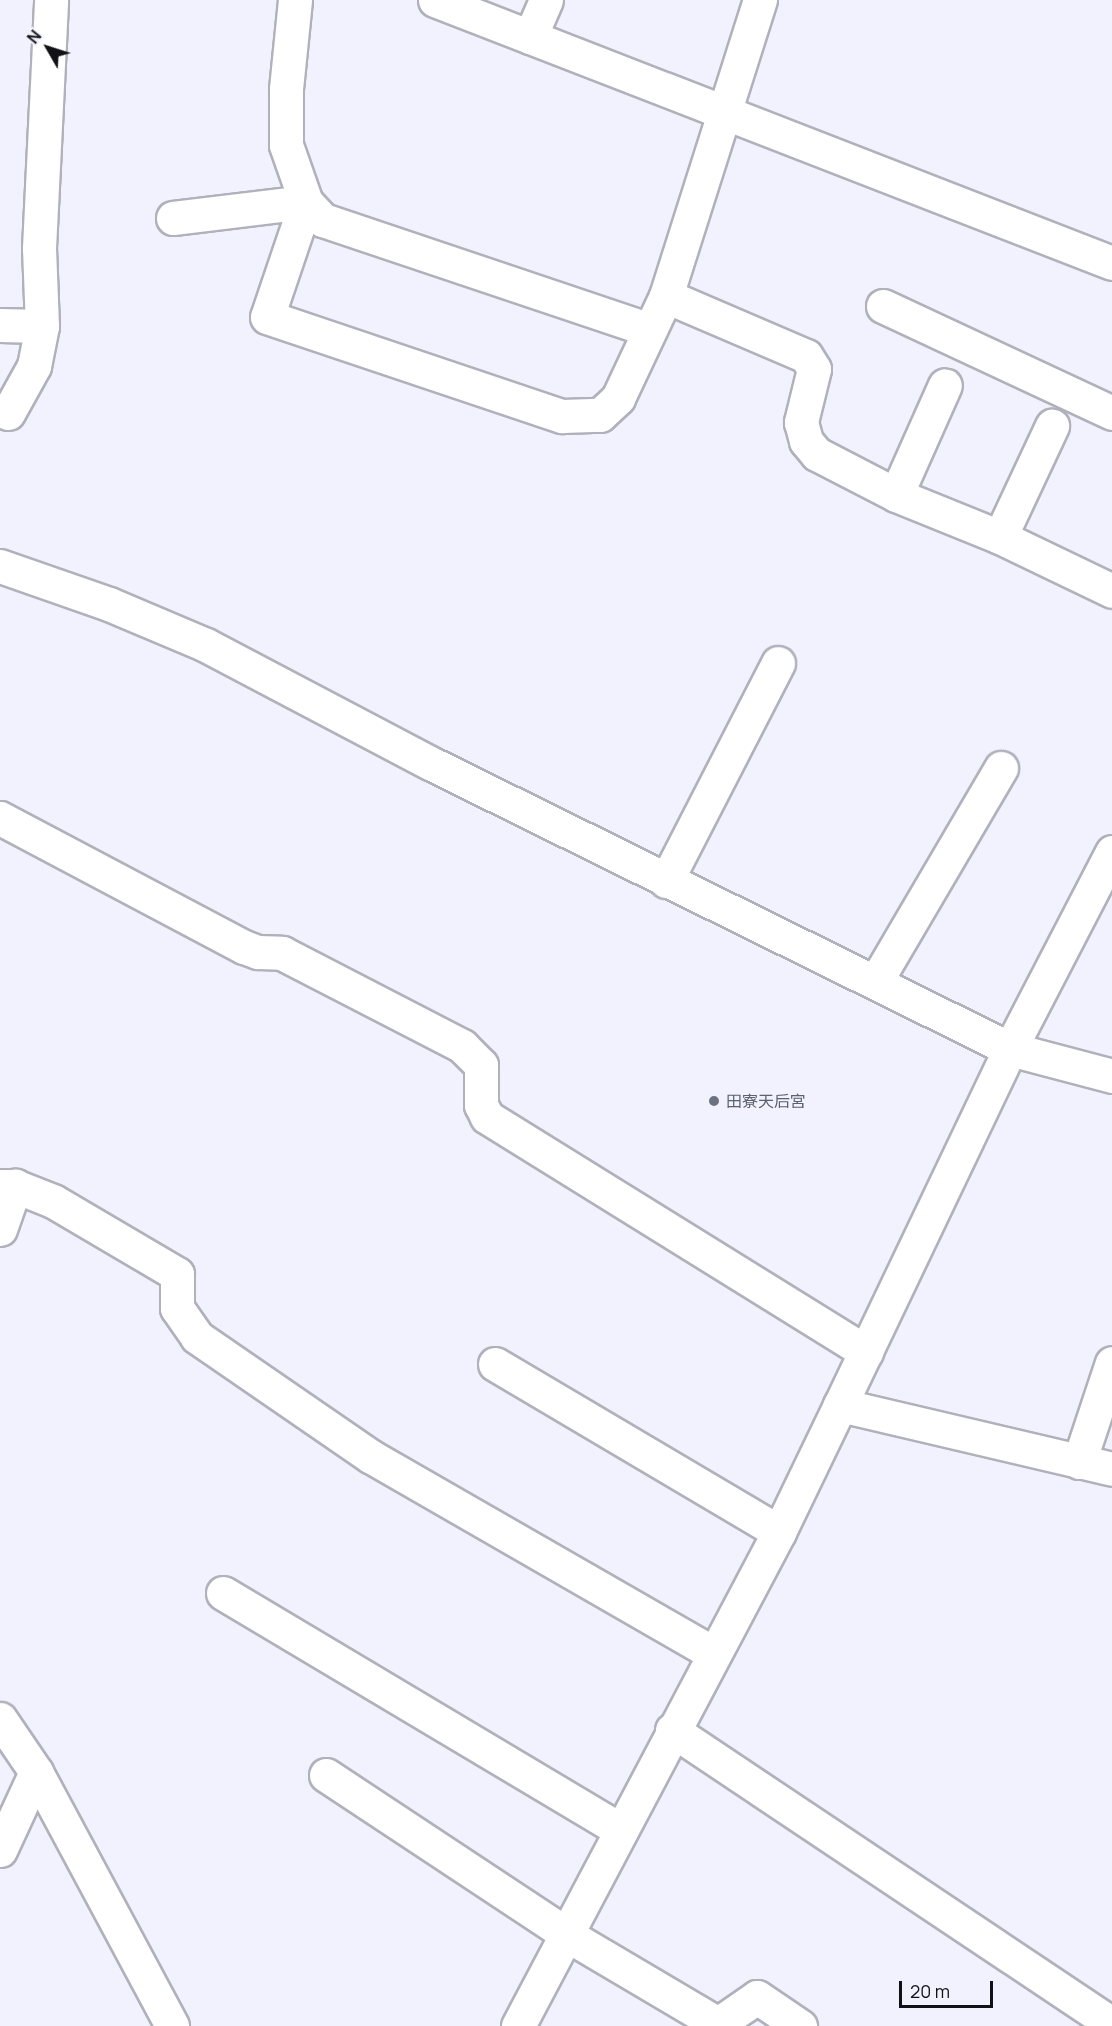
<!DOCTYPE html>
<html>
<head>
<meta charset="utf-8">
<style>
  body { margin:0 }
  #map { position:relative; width:1112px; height:2026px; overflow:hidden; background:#f2f2fe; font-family:Manrope,"Noto Sans TC",sans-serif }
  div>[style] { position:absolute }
  .roads { filter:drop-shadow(2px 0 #b1b1bc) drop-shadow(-2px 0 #b1b1bc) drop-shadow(0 2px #b1b1bc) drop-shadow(0 -2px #b1b1bc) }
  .minor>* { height:33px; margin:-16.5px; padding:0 16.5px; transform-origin:16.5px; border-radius:16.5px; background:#fff }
  .dots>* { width:16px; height:16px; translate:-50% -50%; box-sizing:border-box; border:3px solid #f2f2fe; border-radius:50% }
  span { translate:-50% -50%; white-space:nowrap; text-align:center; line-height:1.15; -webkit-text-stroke:4.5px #f2f2fe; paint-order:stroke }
  .worship-label { font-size:16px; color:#5b616d }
  .left { translate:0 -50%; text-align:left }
  .north { position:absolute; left:18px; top:18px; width:60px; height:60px; -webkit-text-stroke:4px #f2f2fe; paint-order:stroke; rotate:309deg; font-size:16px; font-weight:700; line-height:24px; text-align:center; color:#121216 }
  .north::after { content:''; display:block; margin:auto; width:21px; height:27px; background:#121216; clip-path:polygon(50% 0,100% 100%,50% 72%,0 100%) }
  .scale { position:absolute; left:899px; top:1981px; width:94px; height:27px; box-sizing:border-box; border:3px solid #121216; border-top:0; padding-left:8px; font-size:18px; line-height:21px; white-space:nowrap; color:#121216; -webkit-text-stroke:4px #f2f2fe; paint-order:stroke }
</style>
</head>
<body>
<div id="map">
  <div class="roads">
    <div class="minor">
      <div style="left:295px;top:0;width:89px;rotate:95.8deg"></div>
      <div style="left:286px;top:89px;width:56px;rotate:90deg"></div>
      <div style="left:286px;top:145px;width:60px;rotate:70.7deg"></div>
      <div style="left:306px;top:202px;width:25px;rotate:47deg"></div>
      <div style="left:323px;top:220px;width:344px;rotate:18.6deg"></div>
      <div style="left:435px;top:0;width:726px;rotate:21.23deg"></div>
      <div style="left:530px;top:37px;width:40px;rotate:-66.6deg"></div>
      <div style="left:173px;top:218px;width:134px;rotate:-6.9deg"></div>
      <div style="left:306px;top:202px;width:121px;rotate:108.7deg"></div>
      <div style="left:267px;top:317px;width:311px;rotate:18.6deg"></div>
      <div style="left:562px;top:416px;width:38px;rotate:-2deg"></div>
      <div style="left:600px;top:415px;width:25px;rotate:-43deg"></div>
      <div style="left:618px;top:398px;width:113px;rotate:-64.8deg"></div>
      <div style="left:666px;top:296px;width:311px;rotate:-72.4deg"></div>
      <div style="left:666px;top:296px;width:152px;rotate:23.2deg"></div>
      <div style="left:806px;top:356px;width:15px;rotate:58deg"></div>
      <div style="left:814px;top:369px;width:55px;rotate:103.8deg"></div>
      <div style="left:801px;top:422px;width:20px;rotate:75deg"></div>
      <div style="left:806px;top:441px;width:17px;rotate:50deg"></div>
      <div style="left:817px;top:454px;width:89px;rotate:27.4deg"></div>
      <div style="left:896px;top:495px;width:112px;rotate:22deg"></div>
      <div style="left:1000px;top:537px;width:124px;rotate:25.7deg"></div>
      <div style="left:883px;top:306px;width:253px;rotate:25deg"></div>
      <div style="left:0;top:325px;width:42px;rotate:1.4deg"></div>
      <div style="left:8px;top:413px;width:54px;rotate:-61deg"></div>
      <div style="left:34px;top:366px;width:41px;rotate:-78.7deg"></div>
      <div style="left:42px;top:326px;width:78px;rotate:-92.2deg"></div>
      <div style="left:39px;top:248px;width:248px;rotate:-87.2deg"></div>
      <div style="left:896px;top:495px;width:120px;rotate:-66deg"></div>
      <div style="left:1000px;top:537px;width:123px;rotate:-64.9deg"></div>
      <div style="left:0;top:566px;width:115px;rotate:19.2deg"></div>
      <div style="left:109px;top:604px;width:105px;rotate:22.9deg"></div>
      <div style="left:206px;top:645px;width:253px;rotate:27.8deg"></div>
      <div style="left:430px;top:763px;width:647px;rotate:26.25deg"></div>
      <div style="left:1010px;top:1049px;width:106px;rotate:14.8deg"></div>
      <div style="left:0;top:818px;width:276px;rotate:27.9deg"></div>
      <div style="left:244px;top:947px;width:15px;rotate:20deg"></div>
      <div style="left:258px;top:952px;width:24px;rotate:2deg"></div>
      <div style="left:282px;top:953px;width:203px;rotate:27.3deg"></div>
      <div style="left:462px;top:1046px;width:27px;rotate:45deg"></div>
      <div style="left:481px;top:1065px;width:40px;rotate:90deg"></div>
      <div style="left:481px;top:1105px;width:13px;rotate:63deg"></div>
      <div style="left:487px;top:1117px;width:446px;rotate:31.8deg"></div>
      <div style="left:1112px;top:852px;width:222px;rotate:117.4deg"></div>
      <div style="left:1010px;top:1049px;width:395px;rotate:115.5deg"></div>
      <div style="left:840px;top:1405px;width:279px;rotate:13.2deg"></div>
      <div style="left:666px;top:881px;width:245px;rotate:-62.8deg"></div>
      <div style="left:876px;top:981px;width:247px;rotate:-59.6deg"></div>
      <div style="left:0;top:1186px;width:15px"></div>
      <div style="left:15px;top:1186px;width:41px;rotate:21.5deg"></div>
      <div style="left:53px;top:1201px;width:144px;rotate:30.5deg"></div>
      <div style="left:177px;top:1274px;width:34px;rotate:90deg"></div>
      <div style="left:177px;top:1308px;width:35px;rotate:55deg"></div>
      <div style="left:197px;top:1337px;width:210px;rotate:34.5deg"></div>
      <div style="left:370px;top:1456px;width:396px;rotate:29.9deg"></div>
      <div style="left:0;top:1229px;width:46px;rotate:-70.8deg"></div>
      <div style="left:495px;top:1364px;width:330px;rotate:30.6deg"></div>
      <div style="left:1079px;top:1462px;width:104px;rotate:-71.6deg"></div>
      <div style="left:223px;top:1593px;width:463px;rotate:30.8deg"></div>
      <div style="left:0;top:1719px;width:64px;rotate:55.8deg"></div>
      <div style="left:36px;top:1772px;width:288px;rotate:61.8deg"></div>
      <div style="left:672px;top:1730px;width:529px;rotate:33.75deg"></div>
      <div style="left:326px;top:1775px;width:291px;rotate:33.5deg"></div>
      <div style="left:569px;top:1936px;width:173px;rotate:30.6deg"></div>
      <div style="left:718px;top:2024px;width:47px;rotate:-34.7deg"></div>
      <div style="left:757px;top:1997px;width:52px;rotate:34deg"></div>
      <div style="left:0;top:1850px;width:86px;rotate:-65.2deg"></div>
      <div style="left:518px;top:2026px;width:559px;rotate:-62.15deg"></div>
      <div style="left:779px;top:1532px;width:141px;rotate:-64.3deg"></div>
    </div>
  </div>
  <div class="dots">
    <div style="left:714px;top:1101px;background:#6b7280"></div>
  </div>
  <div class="worship-label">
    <span class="left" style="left:726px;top:1101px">田寮天后宮</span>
  </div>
  <div class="north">N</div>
  <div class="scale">20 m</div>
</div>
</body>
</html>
